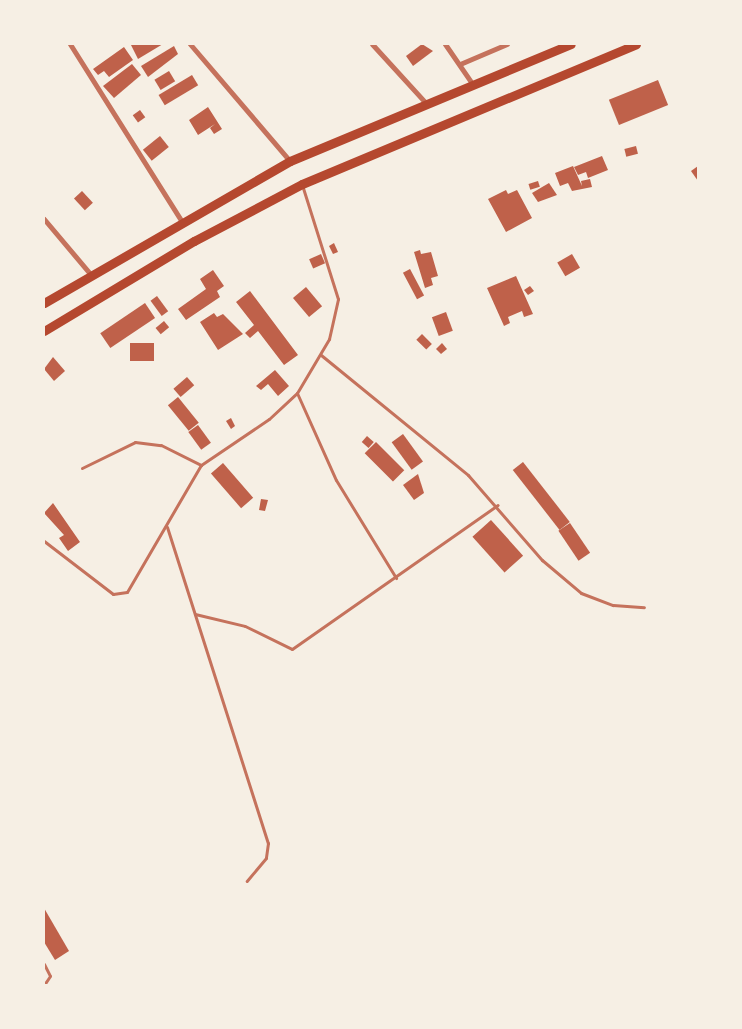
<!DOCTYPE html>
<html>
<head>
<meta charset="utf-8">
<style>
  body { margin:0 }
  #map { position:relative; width:742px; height:1029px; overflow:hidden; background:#f6efe4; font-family:Manrope,sans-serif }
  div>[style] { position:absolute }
  .building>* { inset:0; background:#bf614a; transform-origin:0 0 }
  .service>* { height:3px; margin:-1.5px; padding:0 1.5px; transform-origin:1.5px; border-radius:1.5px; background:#c5725c }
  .minor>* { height:5px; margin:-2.5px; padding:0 2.5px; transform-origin:2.5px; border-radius:2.5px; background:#c5725c }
  .secondary>* { height:9px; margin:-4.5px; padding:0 4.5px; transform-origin:4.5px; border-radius:4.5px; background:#b5482f }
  span { translate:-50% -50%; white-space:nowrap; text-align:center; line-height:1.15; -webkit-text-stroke:4px #f6efe4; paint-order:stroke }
  .frame { position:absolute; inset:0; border:45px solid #f6efe4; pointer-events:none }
</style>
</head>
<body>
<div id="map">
  <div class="building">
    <div style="clip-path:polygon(163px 44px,138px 59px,131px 45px,134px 44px)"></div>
    <div style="clip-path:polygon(422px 44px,433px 51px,413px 66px,406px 56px)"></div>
    <div style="clip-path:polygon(174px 46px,178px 54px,148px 77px,141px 66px)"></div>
    <div style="clip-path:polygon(124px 47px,133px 60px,109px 77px,104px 71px,98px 75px,93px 69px)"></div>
    <div style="clip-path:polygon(132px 64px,141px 75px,114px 98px,103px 86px)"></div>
    <div style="left:169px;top:71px;width:12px;height:17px;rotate:59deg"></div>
    <div style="left:192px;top:75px;width:12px;height:39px;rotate:59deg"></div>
    <div style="left:658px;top:80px;width:27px;height:53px;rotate:68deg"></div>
    <div style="clip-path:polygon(208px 107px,222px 129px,214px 134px,210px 128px,215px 124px,198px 135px,189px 120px)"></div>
    <div style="left:140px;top:110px;width:9px;height:9px;rotate:54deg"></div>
    <div style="left:160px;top:136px;width:14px;height:22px;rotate:51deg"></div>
    <div style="left:636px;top:146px;width:8px;height:12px;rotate:76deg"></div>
    <div style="clip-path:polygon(602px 156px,608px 170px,588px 178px,586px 172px,578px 175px,574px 167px)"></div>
    <div style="clip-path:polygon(573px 166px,582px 186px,581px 181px,590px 179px,592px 187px,572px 191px,568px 183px,560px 186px,555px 173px)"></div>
    <div style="clip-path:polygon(698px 166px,698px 181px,691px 171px)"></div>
    <div style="left:538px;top:181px;width:6px;height:10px;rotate:72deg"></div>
    <div style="clip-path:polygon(549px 183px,557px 195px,538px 202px,532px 193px)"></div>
    <div style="clip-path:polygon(506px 190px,508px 194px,517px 190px,532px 218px,506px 232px,488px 199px)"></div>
    <div style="left:82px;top:191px;width:16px;height:11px;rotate:47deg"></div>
    <div style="clip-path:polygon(334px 243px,338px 252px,333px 254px,329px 246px)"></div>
    <div style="clip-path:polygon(420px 250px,421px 254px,431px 252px,438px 276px,431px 278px,433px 285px,425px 288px,414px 252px)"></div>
    <div style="left:321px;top:254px;width:10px;height:13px;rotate:66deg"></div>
    <div style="left:572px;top:254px;width:16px;height:17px;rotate:60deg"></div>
    <div style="left:410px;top:269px;width:30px;height:8px;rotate:62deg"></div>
    <div style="clip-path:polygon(213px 270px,224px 286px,217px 291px,220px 297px,186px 320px,178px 309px,206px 289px,200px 279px)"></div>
    <div style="clip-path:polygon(516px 276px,533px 314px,524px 317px,522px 311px,508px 317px,510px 323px,504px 326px,487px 288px)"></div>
    <div style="clip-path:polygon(530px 286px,534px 291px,528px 295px,524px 290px)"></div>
    <div style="left:306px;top:287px;width:25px;height:17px;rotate:50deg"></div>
    <div style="clip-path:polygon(250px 291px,298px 355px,284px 365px,258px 331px,250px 338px,245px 333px,254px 325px,236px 302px)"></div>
    <div style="left:157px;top:296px;width:19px;height:8px;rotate:54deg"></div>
    <div style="left:145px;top:303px;width:18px;height:54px;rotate:56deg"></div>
    <div style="left:446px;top:312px;width:20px;height:15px;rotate:70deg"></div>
    <div style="clip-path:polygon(214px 313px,217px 317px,223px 314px,243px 334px,218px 350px,200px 322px)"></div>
    <div style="left:164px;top:321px;width:8px;height:11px;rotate:50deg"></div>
    <div style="left:422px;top:334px;width:14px;height:8px;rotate:45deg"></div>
    <div style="left:130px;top:343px;width:24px;height:18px"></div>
    <div style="clip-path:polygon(442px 343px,447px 349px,441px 354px,436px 349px)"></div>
    <div style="clip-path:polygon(53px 357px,65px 371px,54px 381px,44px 369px)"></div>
    <div style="clip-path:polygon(275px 370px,289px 386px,278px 396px,268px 384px,261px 390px,256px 386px)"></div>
    <div style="left:187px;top:377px;width:11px;height:18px;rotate:49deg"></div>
    <div style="left:178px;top:397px;width:33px;height:13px;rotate:51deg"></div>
    <div style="clip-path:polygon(231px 418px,235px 426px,231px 429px,226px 421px)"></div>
    <div style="left:198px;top:425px;width:22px;height:12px;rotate:54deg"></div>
    <div style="left:403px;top:434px;width:34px;height:14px;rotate:54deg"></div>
    <div style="left:367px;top:436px;width:9px;height:8px;rotate:41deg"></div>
    <div style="left:376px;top:442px;width:40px;height:16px;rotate:45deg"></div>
    <div style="left:523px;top:462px;width:76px;height:13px;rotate:52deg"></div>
    <div style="left:223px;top:463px;width:46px;height:16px;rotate:49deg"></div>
    <div style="clip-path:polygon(418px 474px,424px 493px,414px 500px,403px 485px)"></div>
    <div style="clip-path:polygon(261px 499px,268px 500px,265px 511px,259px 510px)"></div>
    <div style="clip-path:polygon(53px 503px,80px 542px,68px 551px,59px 538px,64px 535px,44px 513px)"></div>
    <div style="left:491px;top:520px;width:48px;height:25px;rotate:48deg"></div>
    <div style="left:570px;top:523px;width:36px;height:14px;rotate:56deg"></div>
    <div style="clip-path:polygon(44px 908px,69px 951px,55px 960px,44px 942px)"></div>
  </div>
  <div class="service">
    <div style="left:321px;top:355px;width:190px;rotate:39.2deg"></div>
    <div style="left:468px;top:475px;width:113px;rotate:49deg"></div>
    <div style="left:542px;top:560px;width:51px;rotate:40.2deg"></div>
    <div style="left:581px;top:593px;width:34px;rotate:21deg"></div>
    <div style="left:613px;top:605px;width:31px;rotate:4deg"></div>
    <div style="left:297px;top:393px;width:95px;rotate:65.9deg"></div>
    <div style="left:336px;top:480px;width:115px;rotate:58.5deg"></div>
    <div style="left:82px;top:468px;width:59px;rotate:-26.1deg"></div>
    <div style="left:135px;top:442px;width:26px;rotate:7deg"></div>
    <div style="left:161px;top:445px;width:45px;rotate:26.6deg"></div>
    <div style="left:167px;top:527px;width:332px;rotate:72.3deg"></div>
    <div style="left:268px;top:843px;width:15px;rotate:98deg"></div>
    <div style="left:266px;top:858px;width:30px;rotate:130deg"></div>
    <div style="left:44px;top:541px;width:87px;rotate:37.5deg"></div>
    <div style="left:113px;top:594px;width:14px;rotate:-8deg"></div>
    <div style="left:127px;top:592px;width:147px;rotate:-59.8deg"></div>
    <div style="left:201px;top:465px;width:82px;rotate:-34.1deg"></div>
    <div style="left:269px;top:419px;width:38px;rotate:-43deg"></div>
    <div style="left:297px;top:393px;width:63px;rotate:-59.3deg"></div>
    <div style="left:329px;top:339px;width:41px;rotate:-77.3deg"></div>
    <div style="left:338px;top:299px;width:120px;rotate:-107.5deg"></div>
    <div style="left:195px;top:614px;width:51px;rotate:13.5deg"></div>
    <div style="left:245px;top:626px;width:52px;rotate:26.1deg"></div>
    <div style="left:292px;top:649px;width:251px;rotate:-35deg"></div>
    <div style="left:44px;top:964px;width:13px;rotate:63deg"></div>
    <div style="left:50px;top:976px;width:11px;rotate:124deg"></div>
  </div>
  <div class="minor">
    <div style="left:70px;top:44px;width:210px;rotate:57.8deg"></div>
    <div style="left:190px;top:44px;width:154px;rotate:49.5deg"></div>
    <div style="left:372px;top:44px;width:79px;rotate:47.6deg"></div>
    <div style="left:445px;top:44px;width:46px;rotate:55.6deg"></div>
    <div style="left:460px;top:64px;width:51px;rotate:-23.1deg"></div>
    <div style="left:44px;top:219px;width:75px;rotate:49.9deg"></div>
  </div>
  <div class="secondary">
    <div style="left:44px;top:303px;width:284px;rotate:-30deg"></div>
    <div style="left:290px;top:161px;width:304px;rotate:-22.6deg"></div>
    <div style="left:44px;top:331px;width:175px;rotate:-31deg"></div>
    <div style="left:194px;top:241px;width:122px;rotate:-27.8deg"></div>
    <div style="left:302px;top:184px;width:362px;rotate:-22.7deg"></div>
  </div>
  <div class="frame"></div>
</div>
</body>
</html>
